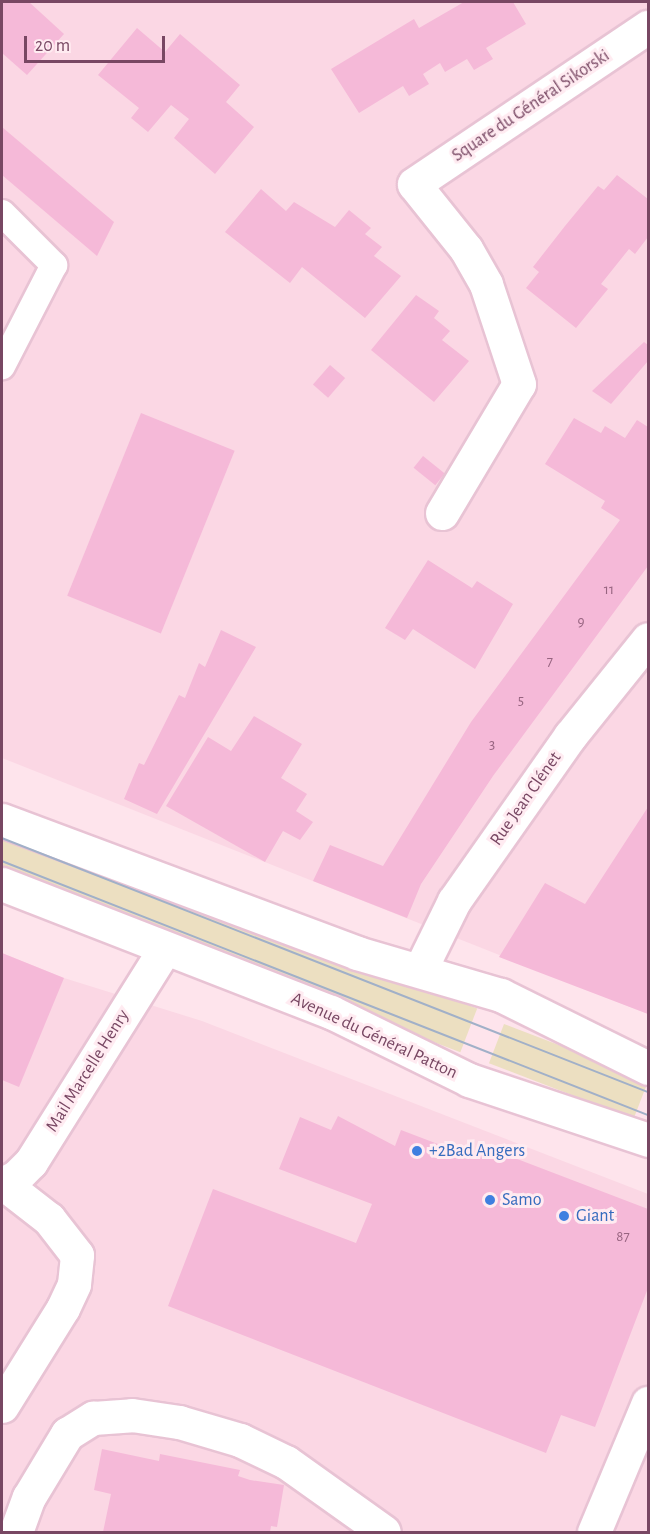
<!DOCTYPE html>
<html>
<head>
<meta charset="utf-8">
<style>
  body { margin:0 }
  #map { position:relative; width:650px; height:1534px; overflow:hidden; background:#fee4ec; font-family:"Alegreya Sans",sans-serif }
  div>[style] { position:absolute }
  .residential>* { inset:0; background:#fbd7e4 }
  .green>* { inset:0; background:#ecdfc1; transform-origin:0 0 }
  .building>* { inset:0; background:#f5b9d8; transform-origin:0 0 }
  .roads { filter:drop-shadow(2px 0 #e8c3d4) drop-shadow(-2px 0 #e8c3d4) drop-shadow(0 2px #e8c3d4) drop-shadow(0 -2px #e8c3d4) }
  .service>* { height:26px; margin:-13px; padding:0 13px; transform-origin:13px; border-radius:13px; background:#fff }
  .minor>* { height:33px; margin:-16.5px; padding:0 16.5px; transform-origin:16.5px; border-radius:16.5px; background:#fff }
  .tertiary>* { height:33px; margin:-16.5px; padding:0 16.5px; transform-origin:16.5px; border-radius:16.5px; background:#fff }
  .tram>* { height:1.5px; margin:-0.75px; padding:0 0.75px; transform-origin:0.75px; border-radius:0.75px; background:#a1b0c8 }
  .dots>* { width:16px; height:16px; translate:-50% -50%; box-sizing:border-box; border:3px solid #ffebf1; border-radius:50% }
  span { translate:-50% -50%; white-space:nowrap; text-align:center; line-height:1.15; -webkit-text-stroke:6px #ffebf1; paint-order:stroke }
  .number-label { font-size:15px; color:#976480 }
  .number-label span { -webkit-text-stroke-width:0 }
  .street-label { font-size:18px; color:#784763 }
  .shop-label { font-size:18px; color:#366cbe }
  .left { translate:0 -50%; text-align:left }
  .frame { position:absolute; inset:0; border:3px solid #784763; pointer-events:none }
  .scale { position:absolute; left:24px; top:36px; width:141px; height:27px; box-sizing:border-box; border:3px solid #784763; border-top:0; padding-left:8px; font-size:18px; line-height:21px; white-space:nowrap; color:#784763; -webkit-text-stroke:4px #ffebf1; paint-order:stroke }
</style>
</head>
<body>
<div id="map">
  <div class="residential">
    <div style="clip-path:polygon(2px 2px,648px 2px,648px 1014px,2px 758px)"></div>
    <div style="clip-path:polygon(2px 953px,64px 978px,202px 1021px,648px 1194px,648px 1532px,2px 1532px)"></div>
  </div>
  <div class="green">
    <div style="left:2px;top:826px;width:509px;height:47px;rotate:21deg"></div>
    <div style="left:504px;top:1024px;width:155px;height:42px;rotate:21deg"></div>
  </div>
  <div class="building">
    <div style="clip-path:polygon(2px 2px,29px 2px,64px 34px,27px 75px,2px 53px)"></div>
    <div style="clip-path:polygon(464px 2px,513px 2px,526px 24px,486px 48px,493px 59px,474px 70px,467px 59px,445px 72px,440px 63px,423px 74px,429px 84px,409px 96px,403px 86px,359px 113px,331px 69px,414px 19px,419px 28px)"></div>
    <div style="clip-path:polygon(137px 28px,165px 52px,180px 34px,240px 85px,226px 102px,254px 127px,215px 174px,174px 138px,189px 119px,171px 105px,148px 132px,131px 118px,139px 108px,98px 75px)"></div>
    <div style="clip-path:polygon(2px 127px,114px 222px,97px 256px,2px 175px)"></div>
    <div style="clip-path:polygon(617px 175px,648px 199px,648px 237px,635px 254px,629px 249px,601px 284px,608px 289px,576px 328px,526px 288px,539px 272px,533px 267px,565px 226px,598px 186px,604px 190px)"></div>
    <div style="clip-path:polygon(261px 189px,286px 211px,294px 202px,335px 227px,349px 210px,371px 228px,365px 234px,382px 247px,374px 256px,401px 276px,365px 318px,302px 267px,290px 283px,225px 232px)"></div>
    <div style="clip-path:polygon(416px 295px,439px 311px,434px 318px,450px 331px,442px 340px,469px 361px,434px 402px,371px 350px)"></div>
    <div style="clip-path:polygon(644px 342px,648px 345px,648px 361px,611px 404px,592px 391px)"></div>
    <div style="left:330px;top:365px;width:20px;height:26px;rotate:41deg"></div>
    <div style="left:141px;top:413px;width:101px;height:197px;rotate:22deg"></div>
    <div style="clip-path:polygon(574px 418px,601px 433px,605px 426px,625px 438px,637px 420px,648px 427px,648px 566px,493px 776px,421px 884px,407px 918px,313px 881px,330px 845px,383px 866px,471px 722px,620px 520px,601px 508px,605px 501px,545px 464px)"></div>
    <div style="left:423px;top:456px;width:28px;height:15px;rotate:39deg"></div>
    <div style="clip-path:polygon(428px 560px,472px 588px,477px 581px,513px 604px,475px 669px,413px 629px,405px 640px,385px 628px)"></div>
    <div style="clip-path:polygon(221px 630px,256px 647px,157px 814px,124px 799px,139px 763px,144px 765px,179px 695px,185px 698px,199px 663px,205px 667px)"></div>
    <div style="clip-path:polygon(254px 716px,302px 744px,281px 778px,307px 794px,296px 811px,313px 822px,300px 840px,283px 831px,265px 862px,166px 806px,208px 737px,231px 751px)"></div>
    <div style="clip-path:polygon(648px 807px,648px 1014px,499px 957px,545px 883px,585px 904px)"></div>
    <div style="clip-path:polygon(2px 953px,64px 978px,19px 1087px,2px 1080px)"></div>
    <div style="clip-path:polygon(338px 1116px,395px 1146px,401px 1130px,472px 1157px,478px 1144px,648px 1209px,648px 1288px,595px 1427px,561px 1415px,546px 1453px,168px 1306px,213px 1189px,356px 1243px,372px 1204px,279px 1169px,300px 1117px,331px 1130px)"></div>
    <div style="clip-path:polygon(102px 1449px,159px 1461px,160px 1454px,240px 1470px,238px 1476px,250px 1480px,284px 1485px,277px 1527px,271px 1526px,270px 1532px,103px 1532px,111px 1494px,94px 1490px)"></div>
  </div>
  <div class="roads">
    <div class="service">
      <div style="left:2px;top:213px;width:74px;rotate:45deg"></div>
      <div style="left:54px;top:265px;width:114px;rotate:117.2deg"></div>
    </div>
    <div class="minor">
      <div style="left:442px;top:513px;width:150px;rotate:-59.2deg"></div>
      <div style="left:519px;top:384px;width:105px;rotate:-108.3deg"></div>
      <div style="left:486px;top:284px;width:40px;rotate:-119.7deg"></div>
      <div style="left:466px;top:249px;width:83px;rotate:-128.7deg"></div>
      <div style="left:414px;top:184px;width:282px;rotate:-33.9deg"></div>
      <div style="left:420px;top:970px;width:77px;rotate:-63.8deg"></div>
      <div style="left:454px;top:901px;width:202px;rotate:-54.9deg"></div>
      <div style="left:570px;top:736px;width:124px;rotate:-51.2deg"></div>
      <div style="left:2px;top:1184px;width:16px;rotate:-27deg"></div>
      <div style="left:16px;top:1177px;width:21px;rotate:-45deg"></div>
      <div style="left:31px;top:1162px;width:252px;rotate:-57.9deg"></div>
      <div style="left:2px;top:1406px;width:115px;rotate:-58.1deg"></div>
      <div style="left:63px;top:1308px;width:26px;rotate:-65deg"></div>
      <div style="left:74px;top:1284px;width:29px;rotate:-84deg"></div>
      <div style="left:77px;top:1255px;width:46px;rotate:-127.9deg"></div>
      <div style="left:49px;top:1219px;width:57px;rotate:-142.1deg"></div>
      <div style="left:16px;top:1532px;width:37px;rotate:-70deg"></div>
      <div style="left:29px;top:1497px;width:74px;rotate:-58.9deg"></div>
      <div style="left:67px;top:1434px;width:31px;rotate:-32deg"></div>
      <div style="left:93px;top:1418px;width:39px;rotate:-4deg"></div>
      <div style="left:132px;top:1415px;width:48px;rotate:8.5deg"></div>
      <div style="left:179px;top:1422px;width:64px;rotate:16.4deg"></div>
      <div style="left:240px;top:1440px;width:51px;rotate:25.6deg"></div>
      <div style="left:286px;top:1462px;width:120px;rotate:35.5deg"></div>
      <div style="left:594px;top:1532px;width:140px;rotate:-67.3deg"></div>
    </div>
    <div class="tertiary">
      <div style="left:2px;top:820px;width:379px;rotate:20.5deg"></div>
      <div style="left:357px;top:953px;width:150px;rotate:16.3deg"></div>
      <div style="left:501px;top:995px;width:164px;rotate:26.4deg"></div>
      <div style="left:2px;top:884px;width:353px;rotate:21.3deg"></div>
      <div style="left:331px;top:1012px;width:154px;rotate:26.2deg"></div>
      <div style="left:469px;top:1080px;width:189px;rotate:18.5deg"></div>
    </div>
  </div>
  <div class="tram">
    <div style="left:2px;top:838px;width:694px;rotate:21.46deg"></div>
    <div style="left:2px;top:861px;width:694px;rotate:21.46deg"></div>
  </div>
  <div class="dots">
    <div style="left:417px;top:1151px;background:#3f7fe0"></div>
    <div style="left:490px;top:1200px;background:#3f7fe0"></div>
    <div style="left:564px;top:1216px;background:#3f7fe0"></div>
  </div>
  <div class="number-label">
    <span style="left:609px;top:590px">11</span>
    <span style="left:581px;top:622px">9</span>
    <span style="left:550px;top:662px">7</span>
    <span style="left:521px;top:701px">5</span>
    <span style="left:492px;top:745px">3</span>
    <span style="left:623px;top:1237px">87</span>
  </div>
  <div class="street-label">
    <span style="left:531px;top:106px;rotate:-34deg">Square du Général Sikorski</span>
    <span style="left:526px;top:799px;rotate:-55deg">Rue Jean Clénet</span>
    <span style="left:374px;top:1036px;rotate:25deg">Avenue du Général Patton</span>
    <span style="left:88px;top:1071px;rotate:-58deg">Mail Marcelle Henry</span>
  </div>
  <div class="shop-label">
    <span class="left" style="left:429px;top:1151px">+2Bad Angers</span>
    <span class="left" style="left:502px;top:1200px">Samo</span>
    <span class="left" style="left:576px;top:1216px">Giant</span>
  </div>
  <div class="frame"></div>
  <div class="scale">20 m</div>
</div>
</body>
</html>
